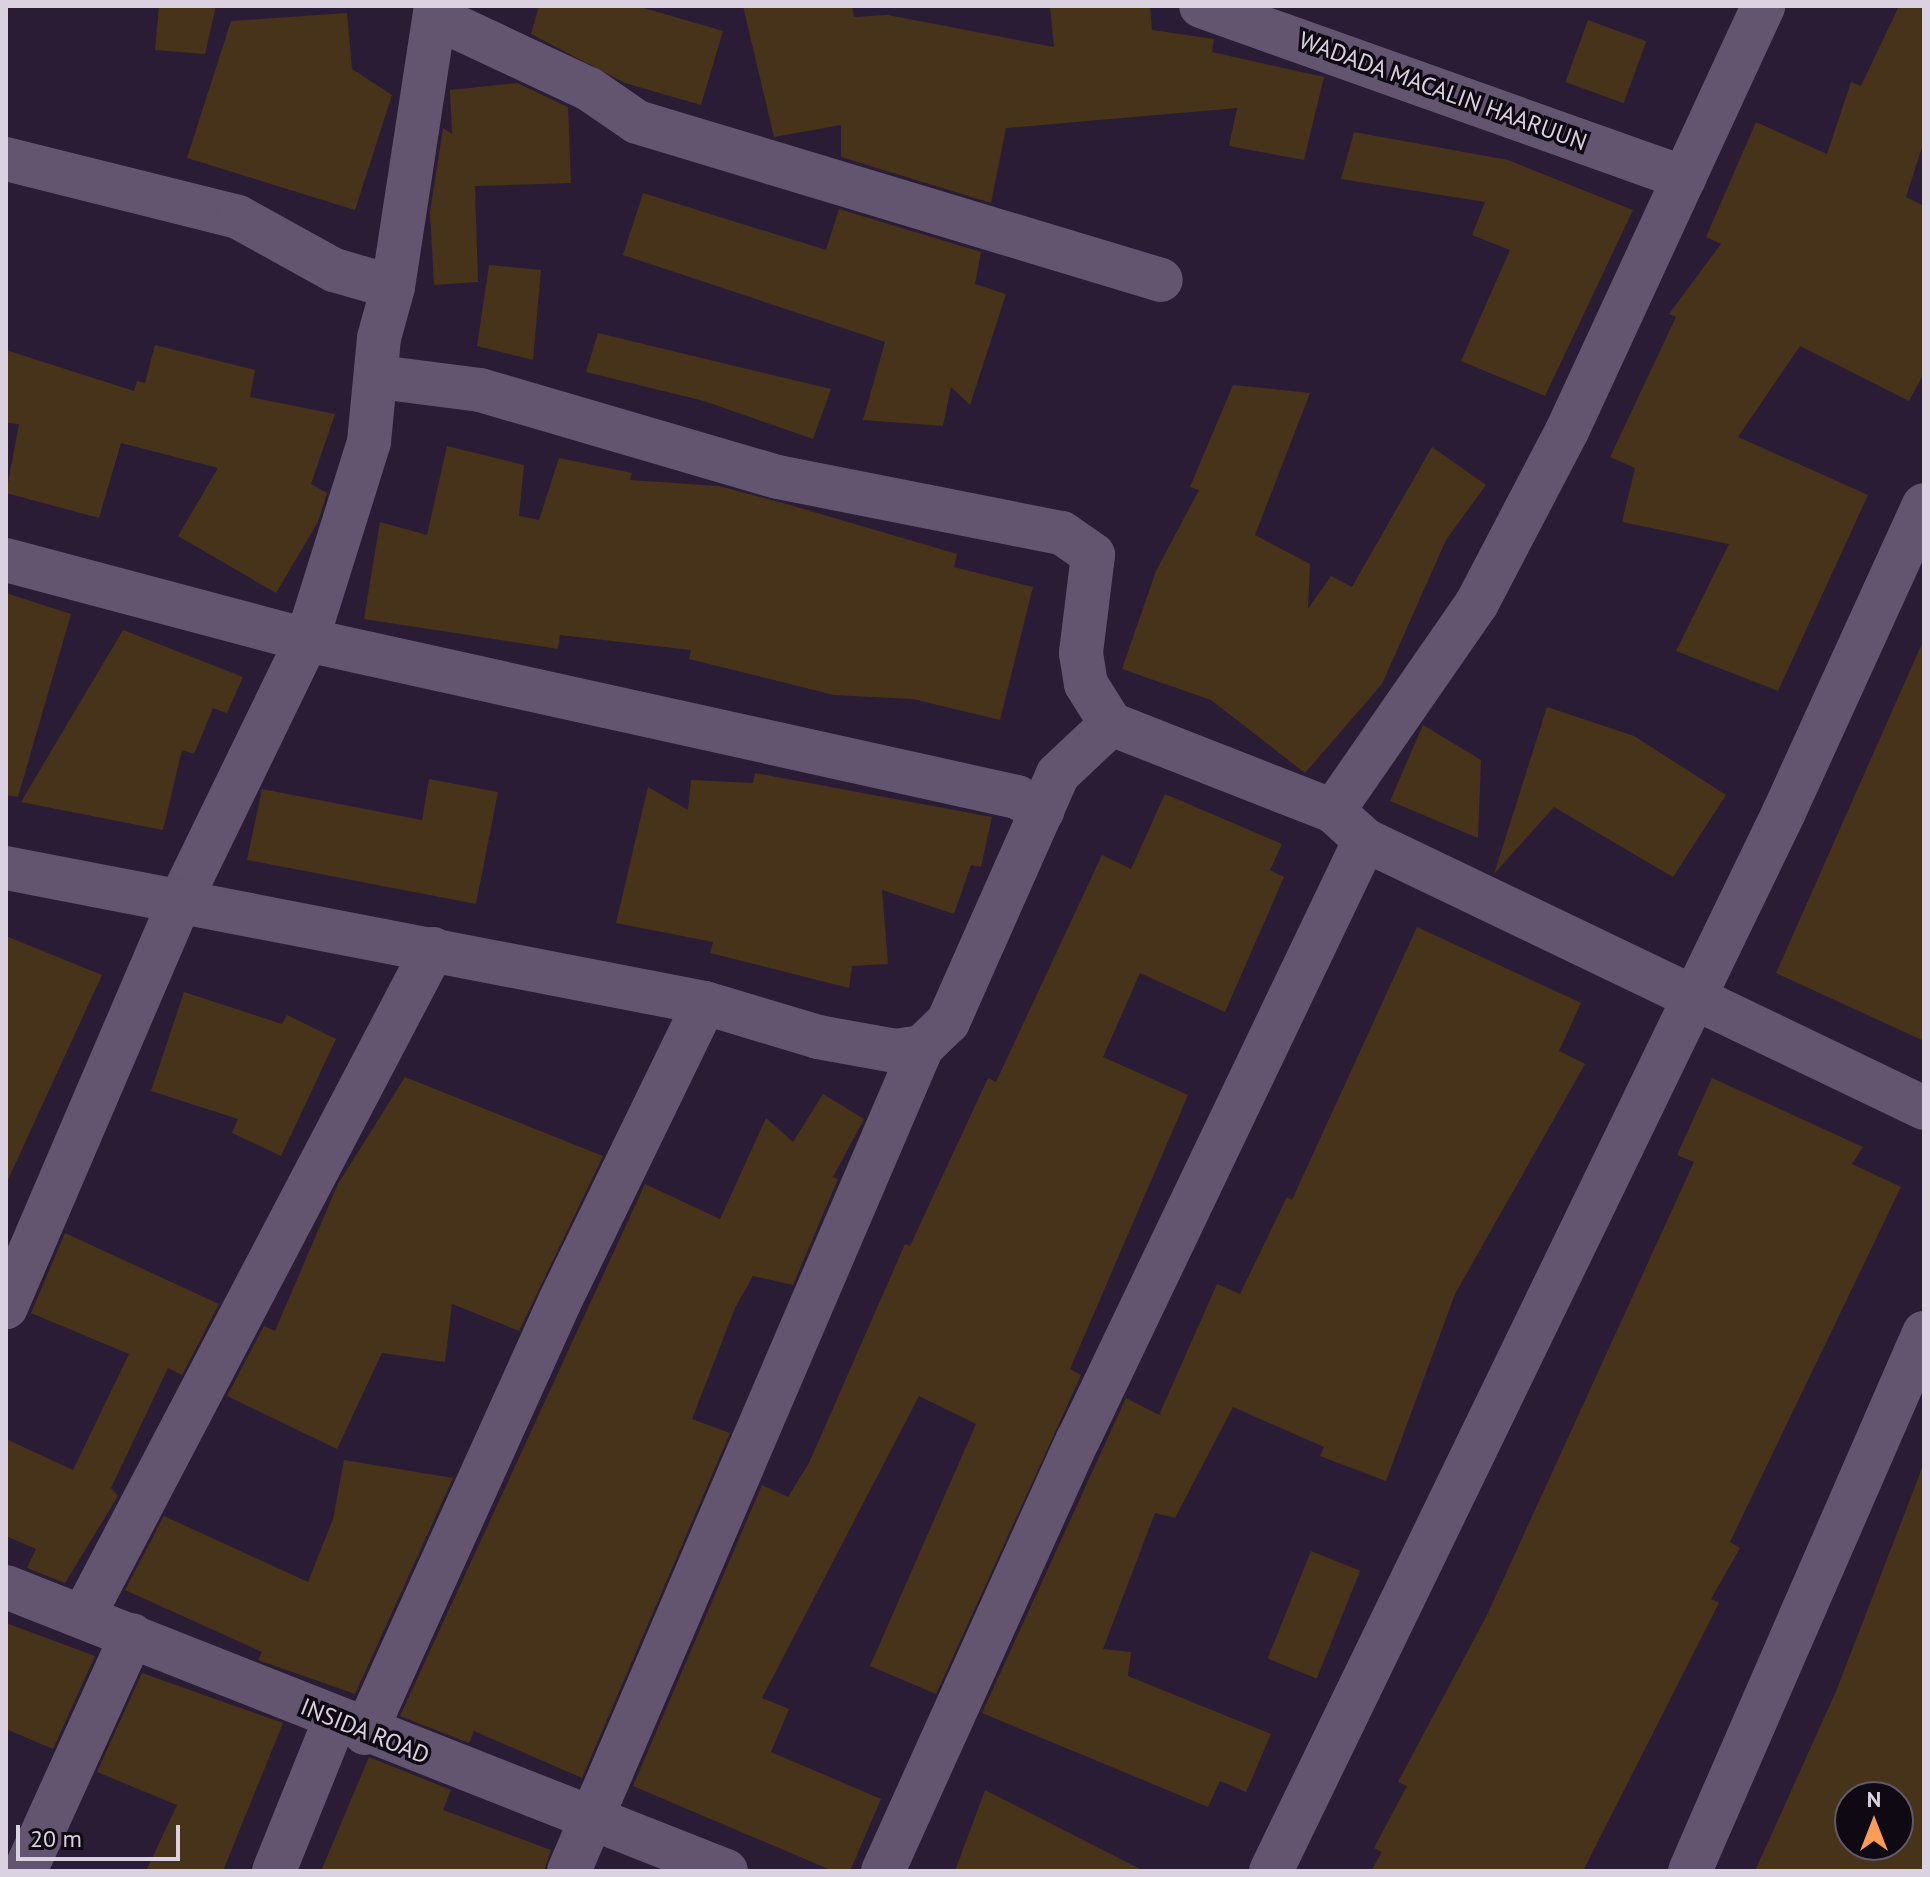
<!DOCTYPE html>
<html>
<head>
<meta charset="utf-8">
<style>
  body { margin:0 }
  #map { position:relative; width:1930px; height:1877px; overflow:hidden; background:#2a1c34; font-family:"PT Sans",sans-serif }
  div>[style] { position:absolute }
  .building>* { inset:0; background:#47331a; transform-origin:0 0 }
  .street>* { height:44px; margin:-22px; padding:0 22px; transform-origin:22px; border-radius:22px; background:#635470 }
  span { translate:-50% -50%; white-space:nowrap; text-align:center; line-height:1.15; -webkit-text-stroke:7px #0f0914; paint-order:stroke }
  .street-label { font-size:24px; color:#dad1e1 }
  .frame { position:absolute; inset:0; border:8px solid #dad1e1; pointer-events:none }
  .north { position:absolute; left:1834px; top:1781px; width:80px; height:80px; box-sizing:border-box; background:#0f0914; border:2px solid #605966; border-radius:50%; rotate:0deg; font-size:22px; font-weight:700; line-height:32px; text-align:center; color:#dad1e1 }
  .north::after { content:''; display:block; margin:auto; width:28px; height:36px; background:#fd9c55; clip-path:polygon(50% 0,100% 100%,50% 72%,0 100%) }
  .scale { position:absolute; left:16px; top:1825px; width:164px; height:36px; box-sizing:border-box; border:4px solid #dad1e1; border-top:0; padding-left:10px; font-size:24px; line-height:28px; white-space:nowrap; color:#dad1e1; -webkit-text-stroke:6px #0f0914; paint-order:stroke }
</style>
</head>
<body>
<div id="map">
  <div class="building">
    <div style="clip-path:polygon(159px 6px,216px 6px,205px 54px,155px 50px)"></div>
    <div style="clip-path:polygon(539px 6px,637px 6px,723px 31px,701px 105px,625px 83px,531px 34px)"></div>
    <div style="clip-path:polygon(743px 6px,852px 6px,854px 17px,888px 15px,1054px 47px,1050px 6px,1150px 6px,1152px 30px,1214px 39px,1212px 52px,1324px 77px,1304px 160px,1229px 146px,1237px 108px,1006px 128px,991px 203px,841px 157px,841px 125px,774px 137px)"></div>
    <div style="clip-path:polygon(1899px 6px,1924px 6px,1924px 141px,1906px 197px,1924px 206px,1924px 373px,1909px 401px,1800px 346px,1738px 437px,1868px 495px,1778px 691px,1676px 651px,1729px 544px,1622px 522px,1635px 468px,1610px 457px,1676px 317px,1669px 314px,1721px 244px,1706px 237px,1756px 122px,1827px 154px,1851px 82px,1861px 86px)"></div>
    <div style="clip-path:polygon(347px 13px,352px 69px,392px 95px,355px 210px,187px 158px,231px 21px)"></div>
    <div style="left:1588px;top:20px;width:62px;height:66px;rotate:20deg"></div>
    <div style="clip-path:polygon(517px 83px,568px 107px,571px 183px,475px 186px,478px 282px,434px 285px,430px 212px,443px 128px,452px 134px,450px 90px)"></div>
    <div style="clip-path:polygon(1354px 132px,1508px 160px,1633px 210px,1545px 396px,1461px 361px,1510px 250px,1472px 235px,1485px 202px,1341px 179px)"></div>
    <div style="clip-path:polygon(643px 193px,826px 250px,839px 209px,981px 252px,975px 284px,1006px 294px,970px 405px,951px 387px,943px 426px,863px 420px,885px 342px,623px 255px)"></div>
    <div style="clip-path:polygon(489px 265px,541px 270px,533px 360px,477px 346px)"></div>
    <div style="clip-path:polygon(598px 333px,831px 389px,813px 439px,704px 401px,586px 372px)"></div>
    <div style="clip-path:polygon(155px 345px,255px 370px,250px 397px,335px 414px,311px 484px,327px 493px,318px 522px,276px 593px,178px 536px,218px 468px,121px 443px,99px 518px,6px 493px,19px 424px,6px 423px,6px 350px,134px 391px,137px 381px,145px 383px)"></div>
    <div style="clip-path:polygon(1233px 385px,1310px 393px,1255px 535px,1310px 564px,1308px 609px,1331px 576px,1352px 587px,1432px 447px,1486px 485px,1446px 540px,1382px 684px,1305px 773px,1211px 700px,1122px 669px,1156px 571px,1199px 490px,1190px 487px)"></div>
    <div style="clip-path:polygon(447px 446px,524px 465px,519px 516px,539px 520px,559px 458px,632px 473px,630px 480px,719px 486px,790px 505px,957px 554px,954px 567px,1033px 587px,1000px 720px,913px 699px,834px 695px,689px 659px,691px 650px,560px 635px,558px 649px,364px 619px,380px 522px,427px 535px)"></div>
    <div style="clip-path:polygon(6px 593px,71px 614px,18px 797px,6px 795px)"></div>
    <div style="clip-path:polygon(123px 630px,243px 677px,227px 713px,213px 708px,194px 754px,182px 750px,163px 830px,21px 802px)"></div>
    <div style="clip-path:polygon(1924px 639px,1924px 1041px,1776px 973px)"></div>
    <div style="clip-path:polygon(1547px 707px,1634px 736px,1726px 795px,1673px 877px,1554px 807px,1494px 874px)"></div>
    <div style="clip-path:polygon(1423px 725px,1481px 760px,1478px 838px,1390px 801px)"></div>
    <div style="clip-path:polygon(755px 773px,992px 817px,981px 867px,971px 865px,954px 914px,882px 890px,888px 964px,852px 966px,849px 988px,710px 953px,713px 942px,616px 923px,648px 787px,688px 810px,691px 780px,753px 783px)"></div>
    <div style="clip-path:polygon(429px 779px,498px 792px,476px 904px,247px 860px,262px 789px,422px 820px)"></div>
    <div style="clip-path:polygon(1165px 794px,1282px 844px,1270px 870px,1284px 877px,1225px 1012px,1140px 973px,1103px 1057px,1188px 1095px,1070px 1369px,1081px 1375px,936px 1694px,870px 1666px,976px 1424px,919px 1396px,762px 1698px,789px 1709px,771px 1752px,881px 1799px,850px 1871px,833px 1871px,633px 1786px,762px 1485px,788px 1497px,809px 1463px,905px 1244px,910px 1246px,988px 1078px,996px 1082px,1102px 855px,1131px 869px)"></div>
    <div style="clip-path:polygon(1417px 927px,1581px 1003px,1559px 1051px,1585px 1064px,1455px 1294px,1386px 1481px,1320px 1456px,1324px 1447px,1233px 1407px,1175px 1518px,1155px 1513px,1103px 1649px,1131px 1652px,1128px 1676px,1271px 1734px,1246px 1792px,1220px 1781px,1208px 1807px,982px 1713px,1126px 1398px,1159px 1415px,1217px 1284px,1240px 1294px,1287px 1197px,1292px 1200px)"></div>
    <div style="clip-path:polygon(6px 936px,102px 975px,6px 1184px)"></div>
    <div style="clip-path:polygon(184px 992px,282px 1024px,287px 1015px,336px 1039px,281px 1156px,232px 1133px,238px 1119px,151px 1091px)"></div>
    <div style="clip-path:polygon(405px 1077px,603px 1156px,519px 1331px,452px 1304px,445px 1362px,382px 1353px,337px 1449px,227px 1396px,264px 1326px,275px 1331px,338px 1184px)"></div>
    <div style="clip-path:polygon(1712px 1078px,1863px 1147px,1852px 1164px,1901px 1187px,1730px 1542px,1740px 1548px,1711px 1599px,1719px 1603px,1583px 1871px,1371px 1871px,1382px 1852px,1374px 1848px,1407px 1786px,1398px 1782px,1487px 1615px,1694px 1162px,1677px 1155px)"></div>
    <div style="clip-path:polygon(823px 1094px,864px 1119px,833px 1177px,838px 1179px,793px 1285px,753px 1276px,735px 1308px,692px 1419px,730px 1433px,582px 1778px,474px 1731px,469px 1743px,400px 1716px,645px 1184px,720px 1219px,766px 1118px,793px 1142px)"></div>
    <div style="clip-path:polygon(65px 1233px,219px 1304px,182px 1375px,168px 1368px,111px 1488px,118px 1496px,65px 1583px,27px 1568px,36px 1549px,6px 1536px,6px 1439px,73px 1470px,129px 1354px,31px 1313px)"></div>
    <div style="clip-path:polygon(344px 1460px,453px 1478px,355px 1694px,258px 1660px,262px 1652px,125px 1590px,164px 1516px,308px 1582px,333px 1519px)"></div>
    <div style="clip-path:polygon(evenodd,1924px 1463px,1924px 1871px,1755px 1871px,1837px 1689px,1924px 1463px,1850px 1797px,1898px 1797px,1898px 1845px,1850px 1845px,1850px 1797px)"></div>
    <div style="left:1311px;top:1551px;width:53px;height:116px;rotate:22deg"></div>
    <div style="clip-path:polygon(6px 1623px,95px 1656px,53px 1749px,6px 1729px)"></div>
    <div style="clip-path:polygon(142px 1673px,283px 1723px,223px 1871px,146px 1871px,177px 1805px,97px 1772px)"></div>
    <div style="clip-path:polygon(369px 1757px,451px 1790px,443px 1810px,551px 1850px,544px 1871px,321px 1871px)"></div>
    <div style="clip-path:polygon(985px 1790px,1144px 1871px,955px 1871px)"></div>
  </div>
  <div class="street">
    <div style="left:1201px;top:6px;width:513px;rotate:19.6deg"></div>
    <div style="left:435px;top:17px;width:170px;rotate:25.1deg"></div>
    <div style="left:589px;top:89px;width:58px;rotate:34.5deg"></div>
    <div style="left:637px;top:122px;width:547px;rotate:16.78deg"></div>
    <div style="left:6px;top:159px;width:239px;rotate:14deg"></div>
    <div style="left:238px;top:217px;width:110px;rotate:28.9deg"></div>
    <div style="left:334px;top:270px;width:61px;rotate:16.1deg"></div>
    <div style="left:393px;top:287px;width:53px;rotate:105.4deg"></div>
    <div style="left:379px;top:338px;width:104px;rotate:95.5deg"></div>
    <div style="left:369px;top:442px;width:207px;rotate:107.4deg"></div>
    <div style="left:307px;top:640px;width:290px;rotate:115.9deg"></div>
    <div style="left:180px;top:901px;width:442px;rotate:113.2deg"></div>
    <div style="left:393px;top:287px;width:284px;rotate:-81.3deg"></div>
    <div style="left:379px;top:377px;width:102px;rotate:7.3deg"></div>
    <div style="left:480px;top:390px;width:310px;rotate:16.3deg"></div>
    <div style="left:778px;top:477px;width:289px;rotate:11.2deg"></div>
    <div style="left:1062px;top:533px;width:38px;rotate:35deg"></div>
    <div style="left:1093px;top:555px;width:99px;rotate:97deg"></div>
    <div style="left:1081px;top:653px;width:31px;rotate:81deg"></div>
    <div style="left:1086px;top:684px;width:47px;rotate:58deg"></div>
    <div style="left:1111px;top:724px;width:238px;rotate:21.4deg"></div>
    <div style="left:1333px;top:811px;width:43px;rotate:42.2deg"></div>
    <div style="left:1365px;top:840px;width:620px;rotate:25.61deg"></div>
    <div style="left:6px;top:560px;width:311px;rotate:14.9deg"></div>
    <div style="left:307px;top:640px;width:727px;rotate:12.47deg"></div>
    <div style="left:1017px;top:797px;width:29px;rotate:29deg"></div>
    <div style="left:1333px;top:811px;width:253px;rotate:-55.3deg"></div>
    <div style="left:1477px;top:603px;width:194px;rotate:-62.4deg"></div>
    <div style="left:1567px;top:431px;width:468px;rotate:-65.2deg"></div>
    <div style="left:6px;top:868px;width:712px;rotate:10.93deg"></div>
    <div style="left:705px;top:1003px;width:118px;rotate:16.7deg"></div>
    <div style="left:818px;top:1037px;width:79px;rotate:10.2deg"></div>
    <div style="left:896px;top:1051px;width:26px;rotate:-9deg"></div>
    <div style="left:922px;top:1047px;width:36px;rotate:-44deg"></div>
    <div style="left:948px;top:1022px;width:271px;rotate:-66.1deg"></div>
    <div style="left:1058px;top:774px;width:73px;rotate:-43.3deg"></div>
    <div style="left:6px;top:1587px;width:774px;rotate:21.53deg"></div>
    <div style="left:84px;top:1615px;width:752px;rotate:-62.34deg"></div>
    <div style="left:365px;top:1733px;width:474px;rotate:-65.7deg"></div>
    <div style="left:560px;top:1301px;width:331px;rotate:-64.1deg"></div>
    <div style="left:25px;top:1871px;width:259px;rotate:-65.6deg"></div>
    <div style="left:274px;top:1871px;width:163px;rotate:-68deg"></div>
    <div style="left:569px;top:1871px;width:896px;rotate:-66.81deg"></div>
    <div style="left:883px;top:1871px;width:473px;rotate:-65.7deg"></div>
    <div style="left:1078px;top:1440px;width:665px;rotate:-64.44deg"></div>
    <div style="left:1271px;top:1871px;width:1177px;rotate:-64.15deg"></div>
    <div style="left:1784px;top:812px;width:337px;rotate:-65.5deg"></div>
    <div style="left:1690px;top:1871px;width:587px;rotate:-66.49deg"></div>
  </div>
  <div class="street-label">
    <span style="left:1443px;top:91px;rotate:20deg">WADADA MACALIN HAARUUN</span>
    <span style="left:365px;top:1731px;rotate:22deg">INSIDA ROAD</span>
  </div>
  <div class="frame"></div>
  <div class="north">N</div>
  <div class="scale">20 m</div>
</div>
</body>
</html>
